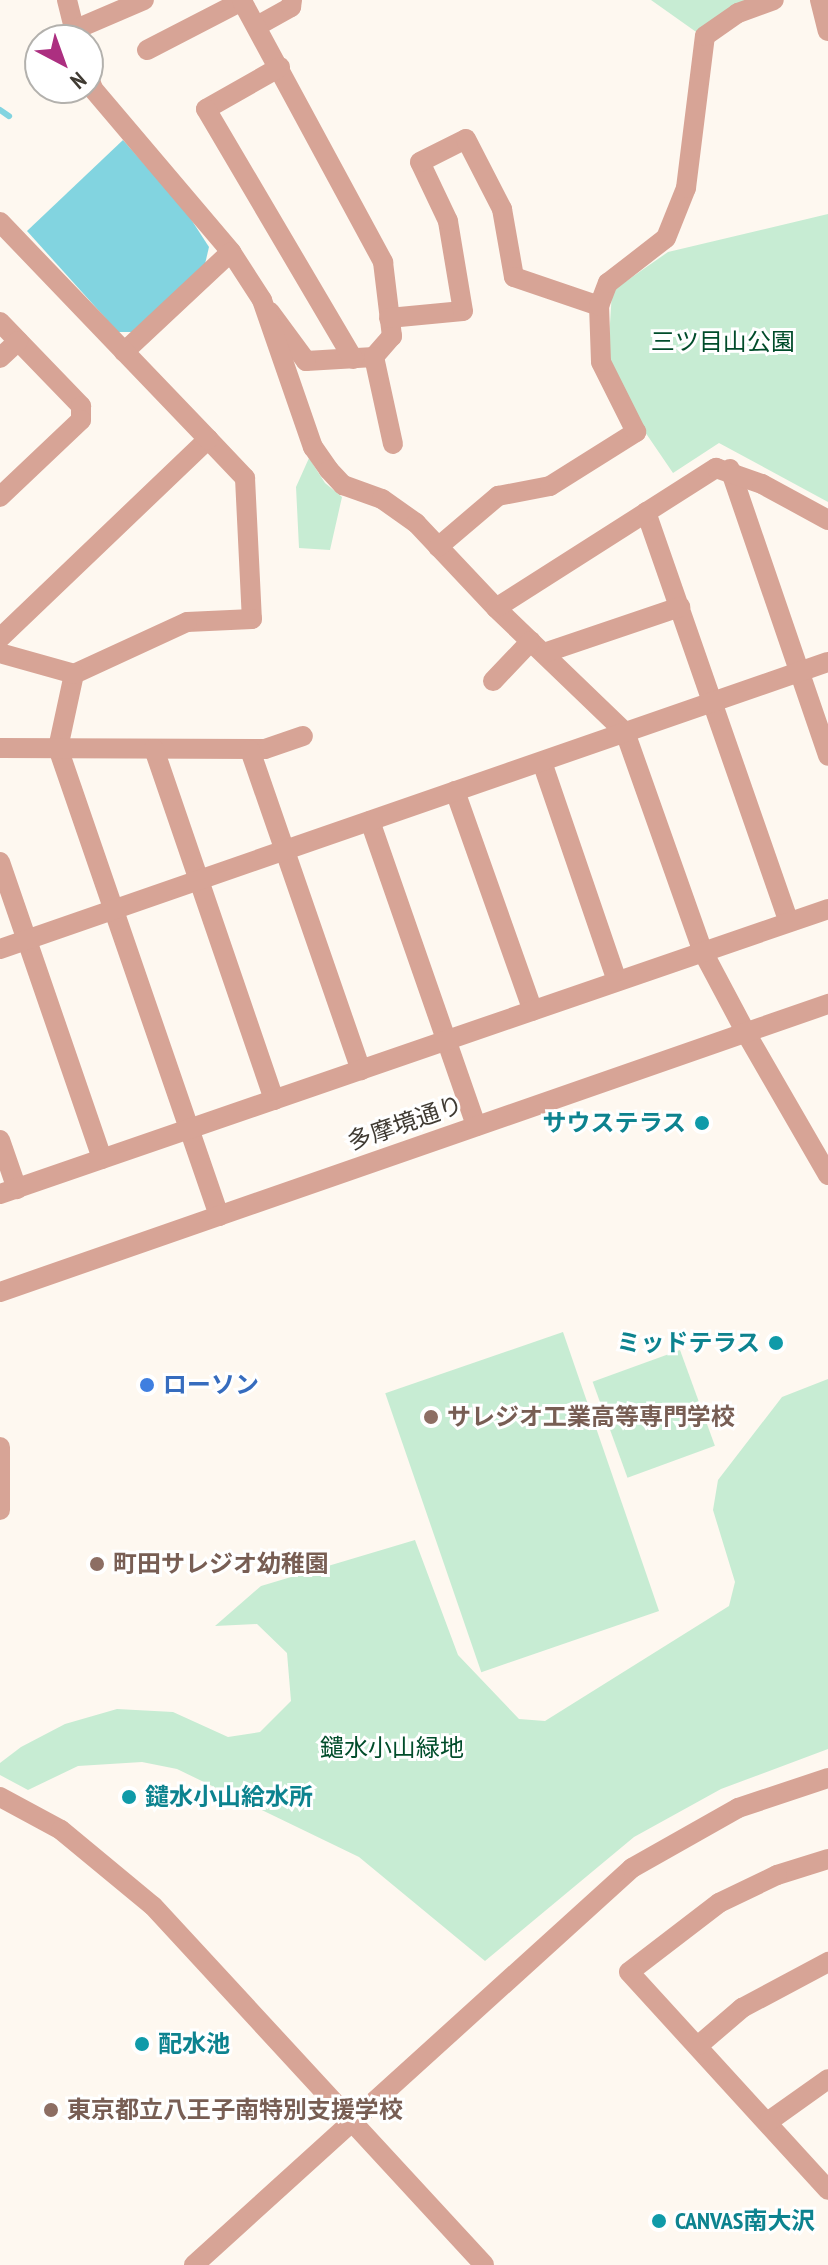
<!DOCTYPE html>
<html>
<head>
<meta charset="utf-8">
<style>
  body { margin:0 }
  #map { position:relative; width:828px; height:2265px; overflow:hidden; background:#fef8f0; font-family:"PT Sans Narrow","Noto Sans JP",sans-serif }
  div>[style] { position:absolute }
  .green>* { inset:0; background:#c7ecd3; transform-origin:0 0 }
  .water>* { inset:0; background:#82d4e0 }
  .stream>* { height:6px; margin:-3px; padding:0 3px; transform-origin:3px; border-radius:3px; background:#82d4e0 }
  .minor>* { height:20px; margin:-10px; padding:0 10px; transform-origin:10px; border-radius:10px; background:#d7a496 }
  .tertiary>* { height:20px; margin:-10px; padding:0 10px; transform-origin:10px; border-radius:10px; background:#d7a496 }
  .dots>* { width:22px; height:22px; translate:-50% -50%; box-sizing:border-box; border:4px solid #fff; border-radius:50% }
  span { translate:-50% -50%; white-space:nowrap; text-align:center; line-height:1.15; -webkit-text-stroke:6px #fff; paint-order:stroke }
  .park-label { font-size:24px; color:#004c2a }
  .street-label { font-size:24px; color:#403b33 }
  .culture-label { font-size:24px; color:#0d838f; font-weight:700 }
  .right { translate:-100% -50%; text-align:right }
  .left { translate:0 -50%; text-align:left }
  .shop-label { font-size:24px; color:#366cbe; font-weight:700 }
  .education-label { font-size:24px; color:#785e54; font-weight:700 }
  .north { position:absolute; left:24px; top:24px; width:80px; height:80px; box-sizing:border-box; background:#fff; border:2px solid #b3b1ad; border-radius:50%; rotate:139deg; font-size:22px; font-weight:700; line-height:32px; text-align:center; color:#403b33 }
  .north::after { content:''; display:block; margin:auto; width:28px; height:36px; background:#ac2f80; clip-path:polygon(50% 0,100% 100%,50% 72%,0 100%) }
</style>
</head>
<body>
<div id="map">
  <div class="green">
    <div style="clip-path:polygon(651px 0,758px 0,699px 34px)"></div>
    <div style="clip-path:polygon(828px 214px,828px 502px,719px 443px,673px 473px,643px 429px,608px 356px,612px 291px,668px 252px)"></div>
    <div style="clip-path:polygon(309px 458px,325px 483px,342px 497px,330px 550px,299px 548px,296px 487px)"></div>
    <div style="left:563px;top:1332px;width:295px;height:188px;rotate:71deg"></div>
    <div style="left:680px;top:1350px;width:102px;height:93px;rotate:70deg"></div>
    <div style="clip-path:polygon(828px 1379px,828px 1749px,721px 1789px,634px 1837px,485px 1961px,359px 1857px,177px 1769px,142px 1762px,78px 1766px,28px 1790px,0 1775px,0 1763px,21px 1747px,65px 1724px,117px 1709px,173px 1712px,228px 1737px,260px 1732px,291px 1701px,287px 1653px,257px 1624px,215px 1626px,261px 1586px,415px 1540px,458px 1655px,519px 1719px,545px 1721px,729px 1606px,735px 1582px,713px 1510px,718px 1480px,782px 1397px)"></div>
  </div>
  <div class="water">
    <div style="clip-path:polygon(123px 140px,185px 210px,209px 247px,205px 264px,132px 332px,118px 332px,27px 231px)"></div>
  </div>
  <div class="stream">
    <div style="left:0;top:110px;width:11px;rotate:34deg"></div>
  </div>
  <div class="minor">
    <div style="left:67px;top:0;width:41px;rotate:76deg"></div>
    <div style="left:820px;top:0;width:32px;rotate:76deg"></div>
    <div style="left:257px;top:26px;width:39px;rotate:-29deg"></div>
    <div style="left:291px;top:7px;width:7px;rotate:-82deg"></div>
    <div style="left:74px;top:30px;width:76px;rotate:-23.2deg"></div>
    <div style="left:147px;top:50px;width:107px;rotate:-27.3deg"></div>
    <div style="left:242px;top:1px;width:297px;rotate:61.6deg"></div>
    <div style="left:383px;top:262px;width:75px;rotate:83.1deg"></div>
    <div style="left:392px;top:336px;width:28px;rotate:131deg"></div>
    <div style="left:374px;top:357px;width:68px;rotate:176.6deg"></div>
    <div style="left:306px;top:361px;width:61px;rotate:-126.3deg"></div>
    <div style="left:280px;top:67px;width:85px;rotate:150.4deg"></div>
    <div style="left:206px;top:109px;width:290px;rotate:59.5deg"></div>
    <div style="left:88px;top:75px;width:15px;rotate:70deg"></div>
    <div style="left:93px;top:89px;width:214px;rotate:49.7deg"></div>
    <div style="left:231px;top:252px;width:57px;rotate:57.1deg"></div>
    <div style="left:262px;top:300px;width:156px;rotate:70.9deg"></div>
    <div style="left:313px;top:447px;width:28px;rotate:55deg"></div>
    <div style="left:329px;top:470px;width:21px;rotate:47deg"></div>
    <div style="left:343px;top:485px;width:41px;rotate:19.7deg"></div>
    <div style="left:382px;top:499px;width:42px;rotate:35.2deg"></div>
    <div style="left:416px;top:523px;width:117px;rotate:46.7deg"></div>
    <div style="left:496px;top:608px;width:179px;rotate:43.9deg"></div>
    <div style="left:625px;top:732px;width:233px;rotate:70.5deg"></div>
    <div style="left:703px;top:952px;width:92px;rotate:62deg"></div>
    <div style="left:389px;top:318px;width:74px;rotate:-5.4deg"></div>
    <div style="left:463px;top:311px;width:91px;rotate:-99.5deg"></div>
    <div style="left:448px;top:221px;width:65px;rotate:-115.4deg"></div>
    <div style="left:420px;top:162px;width:51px;rotate:-26.6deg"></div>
    <div style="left:466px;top:139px;width:79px;rotate:62.8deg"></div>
    <div style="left:502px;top:209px;width:69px;rotate:80deg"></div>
    <div style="left:514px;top:277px;width:90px;rotate:18.8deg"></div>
    <div style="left:0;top:322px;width:117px;rotate:46deg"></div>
    <div style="left:81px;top:406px;width:14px;rotate:90deg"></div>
    <div style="left:81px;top:420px;width:112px;rotate:136.5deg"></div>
    <div style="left:124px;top:352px;width:146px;rotate:-43.1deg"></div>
    <div style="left:374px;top:357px;width:89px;rotate:77.7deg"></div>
    <div style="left:0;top:358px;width:25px;rotate:-43deg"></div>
    <div style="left:730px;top:469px;width:303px;rotate:71.1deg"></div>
    <div style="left:646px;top:512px;width:434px;rotate:70.8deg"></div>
    <div style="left:438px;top:547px;width:79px;rotate:-40.4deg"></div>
    <div style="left:498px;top:496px;width:53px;rotate:-10.9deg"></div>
    <div style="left:550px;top:486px;width:102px;rotate:-32.1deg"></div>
    <div style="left:636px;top:432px;width:78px;rotate:-116.6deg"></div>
    <div style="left:601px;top:362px;width:56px;rotate:-92deg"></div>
    <div style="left:599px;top:306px;width:25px;rotate:-69deg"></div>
    <div style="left:608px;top:283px;width:73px;rotate:-37.8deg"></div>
    <div style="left:666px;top:238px;width:54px;rotate:-68.2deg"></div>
    <div style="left:686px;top:188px;width:153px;rotate:-82.9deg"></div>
    <div style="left:705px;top:36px;width:40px;rotate:-34.9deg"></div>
    <div style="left:738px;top:13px;width:38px;rotate:-20deg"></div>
    <div style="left:496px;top:608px;width:261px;rotate:-32.5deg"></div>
    <div style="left:716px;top:468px;width:49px;rotate:19.2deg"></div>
    <div style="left:762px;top:484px;width:75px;rotate:28.6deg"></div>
    <div style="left:0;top:638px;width:288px;rotate:-43.7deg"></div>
    <div style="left:208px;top:439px;width:54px;rotate:46.5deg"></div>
    <div style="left:245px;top:478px;width:141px;rotate:87.2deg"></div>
    <div style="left:252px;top:619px;width:65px;rotate:177.4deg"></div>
    <div style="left:187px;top:622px;width:124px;rotate:155.3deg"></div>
    <div style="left:74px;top:674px;width:76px;rotate:102.2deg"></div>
    <div style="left:58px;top:748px;width:495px;rotate:71deg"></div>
    <div style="left:0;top:653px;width:77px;rotate:15.8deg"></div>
    <div style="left:544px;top:653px;width:144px;rotate:-18.7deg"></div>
    <div style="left:493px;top:681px;width:55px;rotate:-46.5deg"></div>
    <div style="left:0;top:748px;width:265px;rotate:0.2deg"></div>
    <div style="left:265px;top:749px;width:40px;rotate:-18.9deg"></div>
    <div style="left:154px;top:749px;width:371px;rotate:71.1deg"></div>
    <div style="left:250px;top:750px;width:339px;rotate:70.9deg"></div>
    <div style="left:542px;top:762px;width:231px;rotate:71.1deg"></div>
    <div style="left:455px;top:791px;width:233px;rotate:70.5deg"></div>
    <div style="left:370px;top:821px;width:323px;rotate:70.8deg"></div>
    <div style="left:0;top:862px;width:314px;rotate:71deg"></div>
    <div style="left:0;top:1140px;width:52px;rotate:70.9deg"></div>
    <div style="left:0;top:1194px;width:876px;rotate:-18.99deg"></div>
    <div style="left:828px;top:1859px;width:53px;rotate:162.6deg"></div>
    <div style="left:777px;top:1875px;width:64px;rotate:154.2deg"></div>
    <div style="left:719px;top:1903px;width:113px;rotate:142.5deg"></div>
    <div style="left:629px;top:1972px;width:295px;rotate:47.6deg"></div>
    <div style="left:699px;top:2045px;width:57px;rotate:-40.7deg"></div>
    <div style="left:742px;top:2008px;width:98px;rotate:-28.1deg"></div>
    <div style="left:769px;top:2121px;width:72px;rotate:-35.4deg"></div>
  </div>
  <div class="tertiary">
    <div style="left:0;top:222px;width:301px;rotate:46.2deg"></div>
    <div style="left:0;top:949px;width:876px;rotate:-19.12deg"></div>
    <div style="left:746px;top:1033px;width:164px;rotate:60deg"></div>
    <div style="left:0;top:1292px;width:877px;rotate:-19.18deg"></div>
    <div style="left:0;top:1447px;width:63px;rotate:90deg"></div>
    <div style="left:0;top:1797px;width:69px;rotate:28.4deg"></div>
    <div style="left:61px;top:1830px;width:119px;rotate:39.6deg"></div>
    <div style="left:153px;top:1906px;width:488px;rotate:47.3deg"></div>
    <div style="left:194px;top:2265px;width:591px;rotate:-42.19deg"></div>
    <div style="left:632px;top:1868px;width:122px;rotate:-29.5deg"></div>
    <div style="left:738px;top:1808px;width:95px;rotate:-18.4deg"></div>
  </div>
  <div class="dots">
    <div style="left:702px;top:1123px;background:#0f9aa8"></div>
    <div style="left:776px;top:1343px;background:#0f9aa8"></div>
    <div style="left:147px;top:1385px;background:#3f7fe0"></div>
    <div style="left:431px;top:1417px;background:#8d6e63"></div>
    <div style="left:97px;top:1564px;background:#8d6e63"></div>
    <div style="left:129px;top:1797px;background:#0f9aa8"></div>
    <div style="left:142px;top:2044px;background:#0f9aa8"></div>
    <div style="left:51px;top:2110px;background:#8d6e63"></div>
    <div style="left:659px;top:2221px;background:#0f9aa8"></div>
  </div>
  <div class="park-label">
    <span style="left:723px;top:342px">三ツ目山公園</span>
    <span style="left:392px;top:1748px">鑓水小山緑地</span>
  </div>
  <div class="street-label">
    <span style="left:405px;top:1123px;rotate:-19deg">多摩境通り</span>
  </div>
  <div class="culture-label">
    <span class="right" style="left:686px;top:1123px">サウステラス</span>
    <span class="right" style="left:760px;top:1343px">ミッドテラス</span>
    <span class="left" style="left:145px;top:1797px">鑓水小山給水所</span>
    <span class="left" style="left:158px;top:2044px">配水池</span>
    <span class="left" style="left:675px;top:2221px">CANVAS南大沢</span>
  </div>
  <div class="shop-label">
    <span class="left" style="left:163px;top:1385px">ローソン</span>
  </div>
  <div class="education-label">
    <span class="left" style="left:447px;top:1417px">サレジオ工業高等専門学校</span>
    <span class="left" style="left:113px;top:1564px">町田サレジオ幼稚園</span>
    <span class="left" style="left:67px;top:2110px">東京都立八王子南特別支援学校</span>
  </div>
  <div class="north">N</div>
</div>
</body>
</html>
